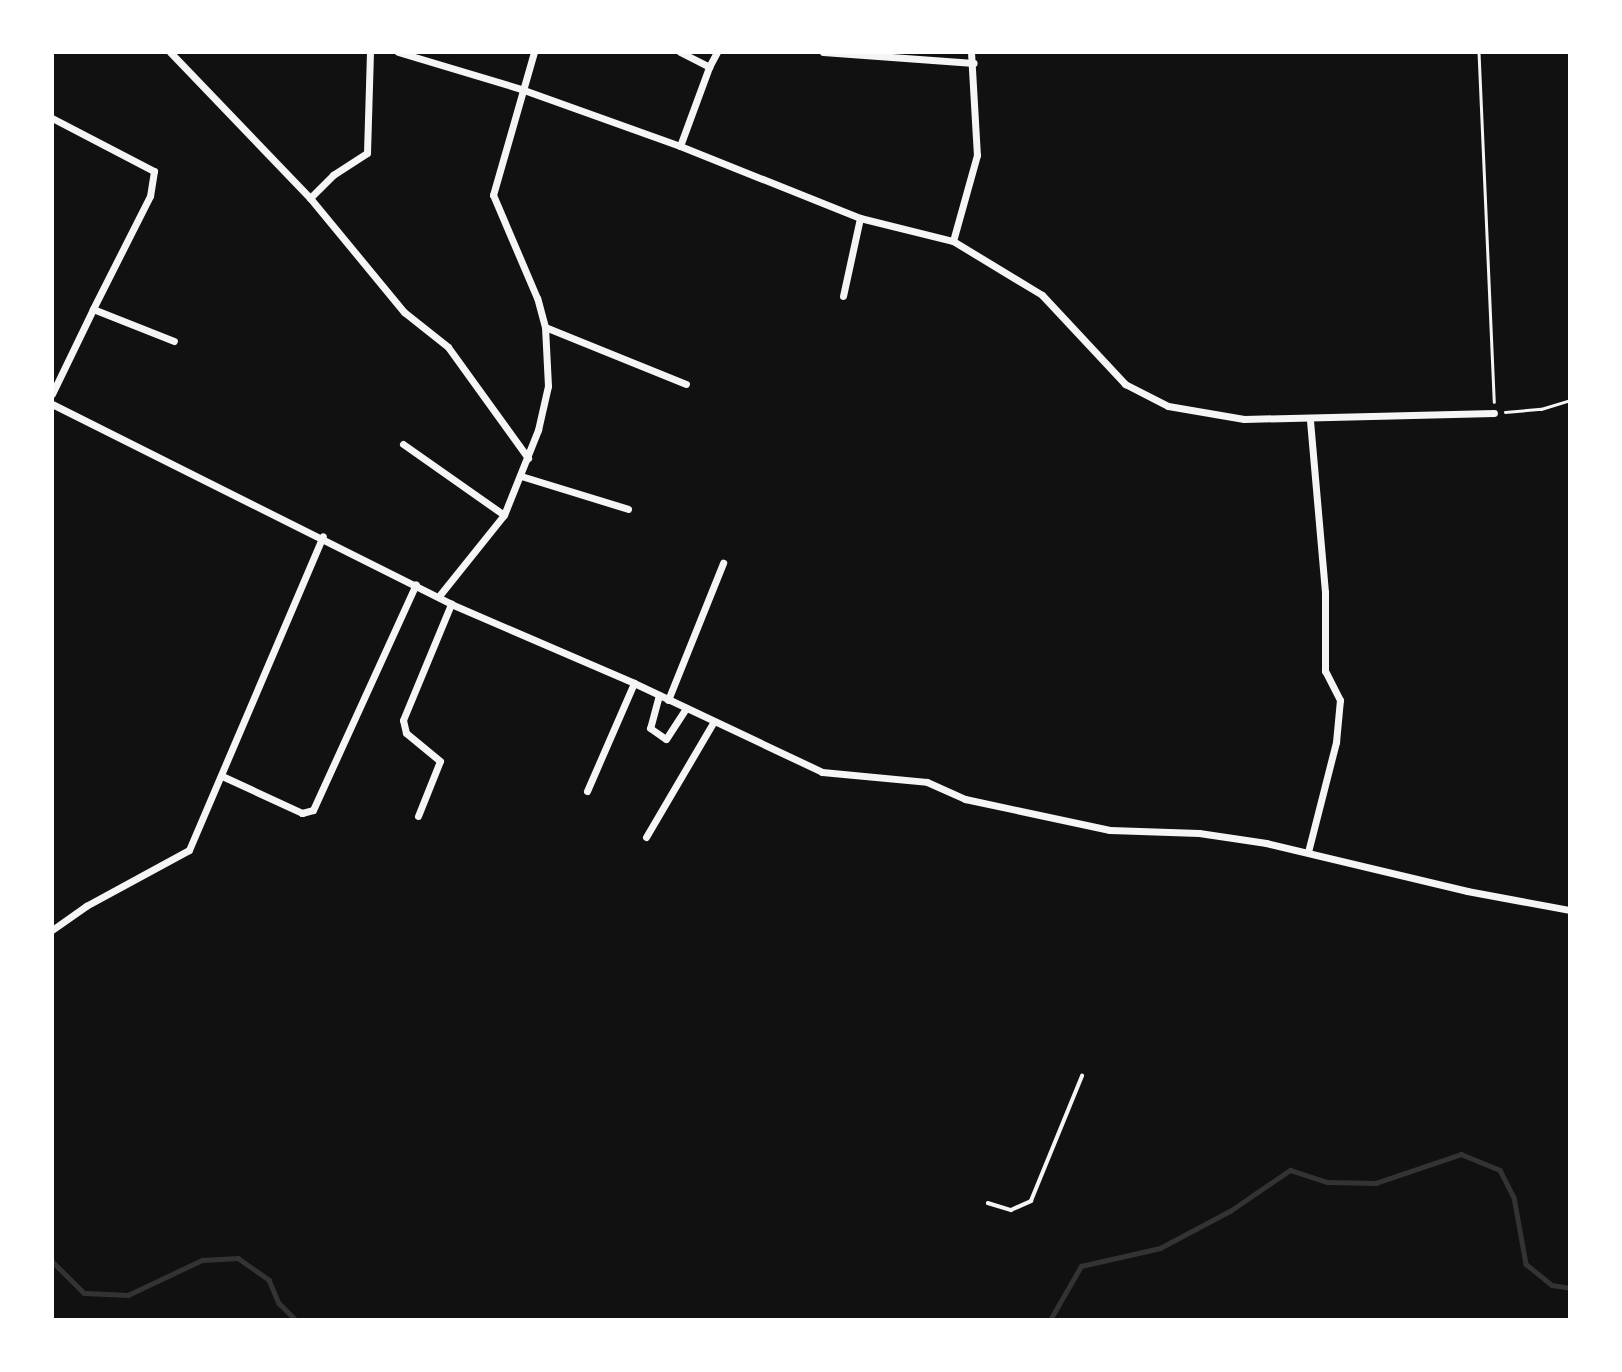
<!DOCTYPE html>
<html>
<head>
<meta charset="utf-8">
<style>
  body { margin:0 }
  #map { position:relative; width:1622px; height:1372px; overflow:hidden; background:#111; font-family:"Sofia Sans Condensed",sans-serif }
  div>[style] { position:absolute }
  .stream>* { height:4.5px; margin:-2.25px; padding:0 2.25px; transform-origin:2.25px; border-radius:2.25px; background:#333 }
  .path>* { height:2.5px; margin:-1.25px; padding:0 1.25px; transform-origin:1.25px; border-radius:1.25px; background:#f5f5f5 }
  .service>* { height:3.5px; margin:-1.75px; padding:0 1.75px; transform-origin:1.75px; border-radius:1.75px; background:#f5f5f5 }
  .minor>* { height:7px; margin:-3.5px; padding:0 3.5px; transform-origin:3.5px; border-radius:3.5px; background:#f5f5f5 }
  span { translate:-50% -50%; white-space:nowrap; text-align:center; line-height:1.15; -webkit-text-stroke:7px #fff; paint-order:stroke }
  .frame { position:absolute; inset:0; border:54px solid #fff; pointer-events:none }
</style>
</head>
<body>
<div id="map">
  <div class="stream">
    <div style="left:52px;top:1261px;width:45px;rotate:45deg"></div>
    <div style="left:84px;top:1293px;width:44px;rotate:2.6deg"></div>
    <div style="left:128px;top:1295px;width:82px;rotate:-25.3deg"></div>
    <div style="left:202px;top:1260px;width:36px;rotate:-3deg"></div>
    <div style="left:238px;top:1258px;width:38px;rotate:35deg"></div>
    <div style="left:269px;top:1280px;width:25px;rotate:67deg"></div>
    <div style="left:279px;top:1303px;width:24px;rotate:45deg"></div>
    <div style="left:1050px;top:1320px;width:62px;rotate:-60.1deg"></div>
    <div style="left:1081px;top:1266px;width:81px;rotate:-12.8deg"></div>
    <div style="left:1160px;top:1248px;width:79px;rotate:-27.9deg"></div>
    <div style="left:1230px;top:1211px;width:73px;rotate:-34.3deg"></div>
    <div style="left:1290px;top:1170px;width:39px;rotate:18deg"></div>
    <div style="left:1327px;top:1182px;width:49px;rotate:1.2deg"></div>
    <div style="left:1376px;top:1183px;width:90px;rotate:-18.8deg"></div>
    <div style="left:1461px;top:1154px;width:42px;rotate:22.3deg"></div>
    <div style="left:1500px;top:1170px;width:30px;rotate:63deg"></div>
    <div style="left:1514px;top:1197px;width:68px;rotate:79.8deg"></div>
    <div style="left:1526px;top:1264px;width:33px;rotate:39deg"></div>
    <div style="left:1552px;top:1285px;width:18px;rotate:9deg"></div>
  </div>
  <div class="path">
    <div style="left:1479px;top:52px;width:350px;rotate:87.5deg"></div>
    <div style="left:1505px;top:412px;width:36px;rotate:-5deg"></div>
    <div style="left:1541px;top:409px;width:30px;rotate:-17deg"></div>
  </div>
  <div class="service">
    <div style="left:988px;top:1203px;width:24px;rotate:17deg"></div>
    <div style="left:1011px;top:1210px;width:22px;rotate:-24deg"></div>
    <div style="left:1031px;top:1201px;width:135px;rotate:-67.8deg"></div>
  </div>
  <div class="minor">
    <div style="left:170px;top:52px;width:202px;rotate:46.2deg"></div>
    <div style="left:310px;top:198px;width:148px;rotate:50.5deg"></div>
    <div style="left:404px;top:312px;width:56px;rotate:38.5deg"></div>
    <div style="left:448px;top:347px;width:137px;rotate:54.2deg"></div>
    <div style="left:398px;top:52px;width:128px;rotate:16.7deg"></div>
    <div style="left:521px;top:89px;width:169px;rotate:19.7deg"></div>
    <div style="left:680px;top:146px;width:194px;rotate:21.8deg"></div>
    <div style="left:860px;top:218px;width:96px;rotate:13.9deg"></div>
    <div style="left:680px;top:52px;width:33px;rotate:27deg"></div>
    <div style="left:709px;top:67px;width:17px;rotate:-62deg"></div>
    <div style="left:823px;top:52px;width:151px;rotate:4.2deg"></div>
    <div style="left:971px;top:52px;width:103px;rotate:86.7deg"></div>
    <div style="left:977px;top:155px;width:89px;rotate:105.6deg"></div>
    <div style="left:953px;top:241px;width:104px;rotate:31.2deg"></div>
    <div style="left:1042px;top:295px;width:122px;rotate:47deg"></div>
    <div style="left:1125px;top:384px;width:48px;rotate:27.1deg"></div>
    <div style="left:1168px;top:406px;width:77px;rotate:9.7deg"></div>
    <div style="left:1244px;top:419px;width:250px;rotate:-1.4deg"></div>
    <div style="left:52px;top:118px;width:115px;rotate:27.5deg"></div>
    <div style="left:154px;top:171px;width:25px;rotate:99deg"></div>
    <div style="left:150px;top:196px;width:127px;rotate:116.8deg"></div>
    <div style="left:680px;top:146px;width:84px;rotate:-69.8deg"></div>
    <div style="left:310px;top:198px;width:33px;rotate:-45deg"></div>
    <div style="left:333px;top:175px;width:40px;rotate:-32.9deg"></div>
    <div style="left:367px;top:153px;width:101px;rotate:-88.3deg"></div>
    <div style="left:843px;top:296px;width:80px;rotate:-77.7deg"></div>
    <div style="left:545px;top:327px;width:152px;rotate:22deg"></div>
    <div style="left:52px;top:394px;width:94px;rotate:-64.2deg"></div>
    <div style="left:93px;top:309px;width:87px;rotate:21.6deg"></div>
    <div style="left:52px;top:404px;width:446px;rotate:26.6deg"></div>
    <div style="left:451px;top:604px;width:199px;rotate:23.3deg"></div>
    <div style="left:634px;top:683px;width:208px;rotate:25.3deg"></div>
    <div style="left:822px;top:772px;width:105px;rotate:5.4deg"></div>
    <div style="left:927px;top:782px;width:42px;rotate:24.1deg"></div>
    <div style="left:965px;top:799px;width:148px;rotate:12.1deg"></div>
    <div style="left:1110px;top:830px;width:89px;rotate:1.9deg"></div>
    <div style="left:1199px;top:833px;width:68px;rotate:8.5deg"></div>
    <div style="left:1266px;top:843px;width:207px;rotate:13.4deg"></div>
    <div style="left:1467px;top:891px;width:105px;rotate:10.5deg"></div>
    <div style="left:403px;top:444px;width:123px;rotate:35.1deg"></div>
    <div style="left:521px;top:476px;width:112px;rotate:17.1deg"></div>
    <div style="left:439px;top:596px;width:104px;rotate:-51.3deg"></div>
    <div style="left:504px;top:515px;width:92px;rotate:-68.2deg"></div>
    <div style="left:538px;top:430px;width:45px;rotate:-77.2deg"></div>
    <div style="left:548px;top:386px;width:59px;rotate:-92.9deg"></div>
    <div style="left:545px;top:327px;width:30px;rotate:-105deg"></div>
    <div style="left:537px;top:298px;width:112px;rotate:-113.1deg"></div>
    <div style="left:493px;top:195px;width:149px;rotate:-74deg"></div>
    <div style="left:659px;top:695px;width:34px;rotate:105deg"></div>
    <div style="left:650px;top:728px;width:19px;rotate:35deg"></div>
    <div style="left:666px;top:739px;width:37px;rotate:-57deg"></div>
    <div style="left:668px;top:700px;width:148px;rotate:-68.1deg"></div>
    <div style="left:222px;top:776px;width:88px;rotate:24.8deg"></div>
    <div style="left:302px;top:813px;width:11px;rotate:-15deg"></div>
    <div style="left:313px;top:810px;width:248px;rotate:-65.5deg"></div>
    <div style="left:587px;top:791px;width:118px;rotate:-66.5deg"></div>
    <div style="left:418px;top:816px;width:59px;rotate:-68.2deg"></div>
    <div style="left:440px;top:761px;width:44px;rotate:-140.5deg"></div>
    <div style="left:406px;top:733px;width:13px;rotate:-103deg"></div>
    <div style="left:403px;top:720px;width:126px;rotate:-67.5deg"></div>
    <div style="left:646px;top:837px;width:134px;rotate:-59.6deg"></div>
    <div style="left:1308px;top:852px;width:114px;rotate:-75.7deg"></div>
    <div style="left:1336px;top:742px;width:42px;rotate:-84.6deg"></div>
    <div style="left:1340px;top:700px;width:33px;rotate:-117deg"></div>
    <div style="left:1325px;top:671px;width:79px;rotate:-90deg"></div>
    <div style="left:1325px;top:592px;width:174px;rotate:-95deg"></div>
    <div style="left:52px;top:930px;width:42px;rotate:-35.2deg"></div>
    <div style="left:86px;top:906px;width:117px;rotate:-28.5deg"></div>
    <div style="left:189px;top:850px;width:341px;rotate:-66.9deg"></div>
  </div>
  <div class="frame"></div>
</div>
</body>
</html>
